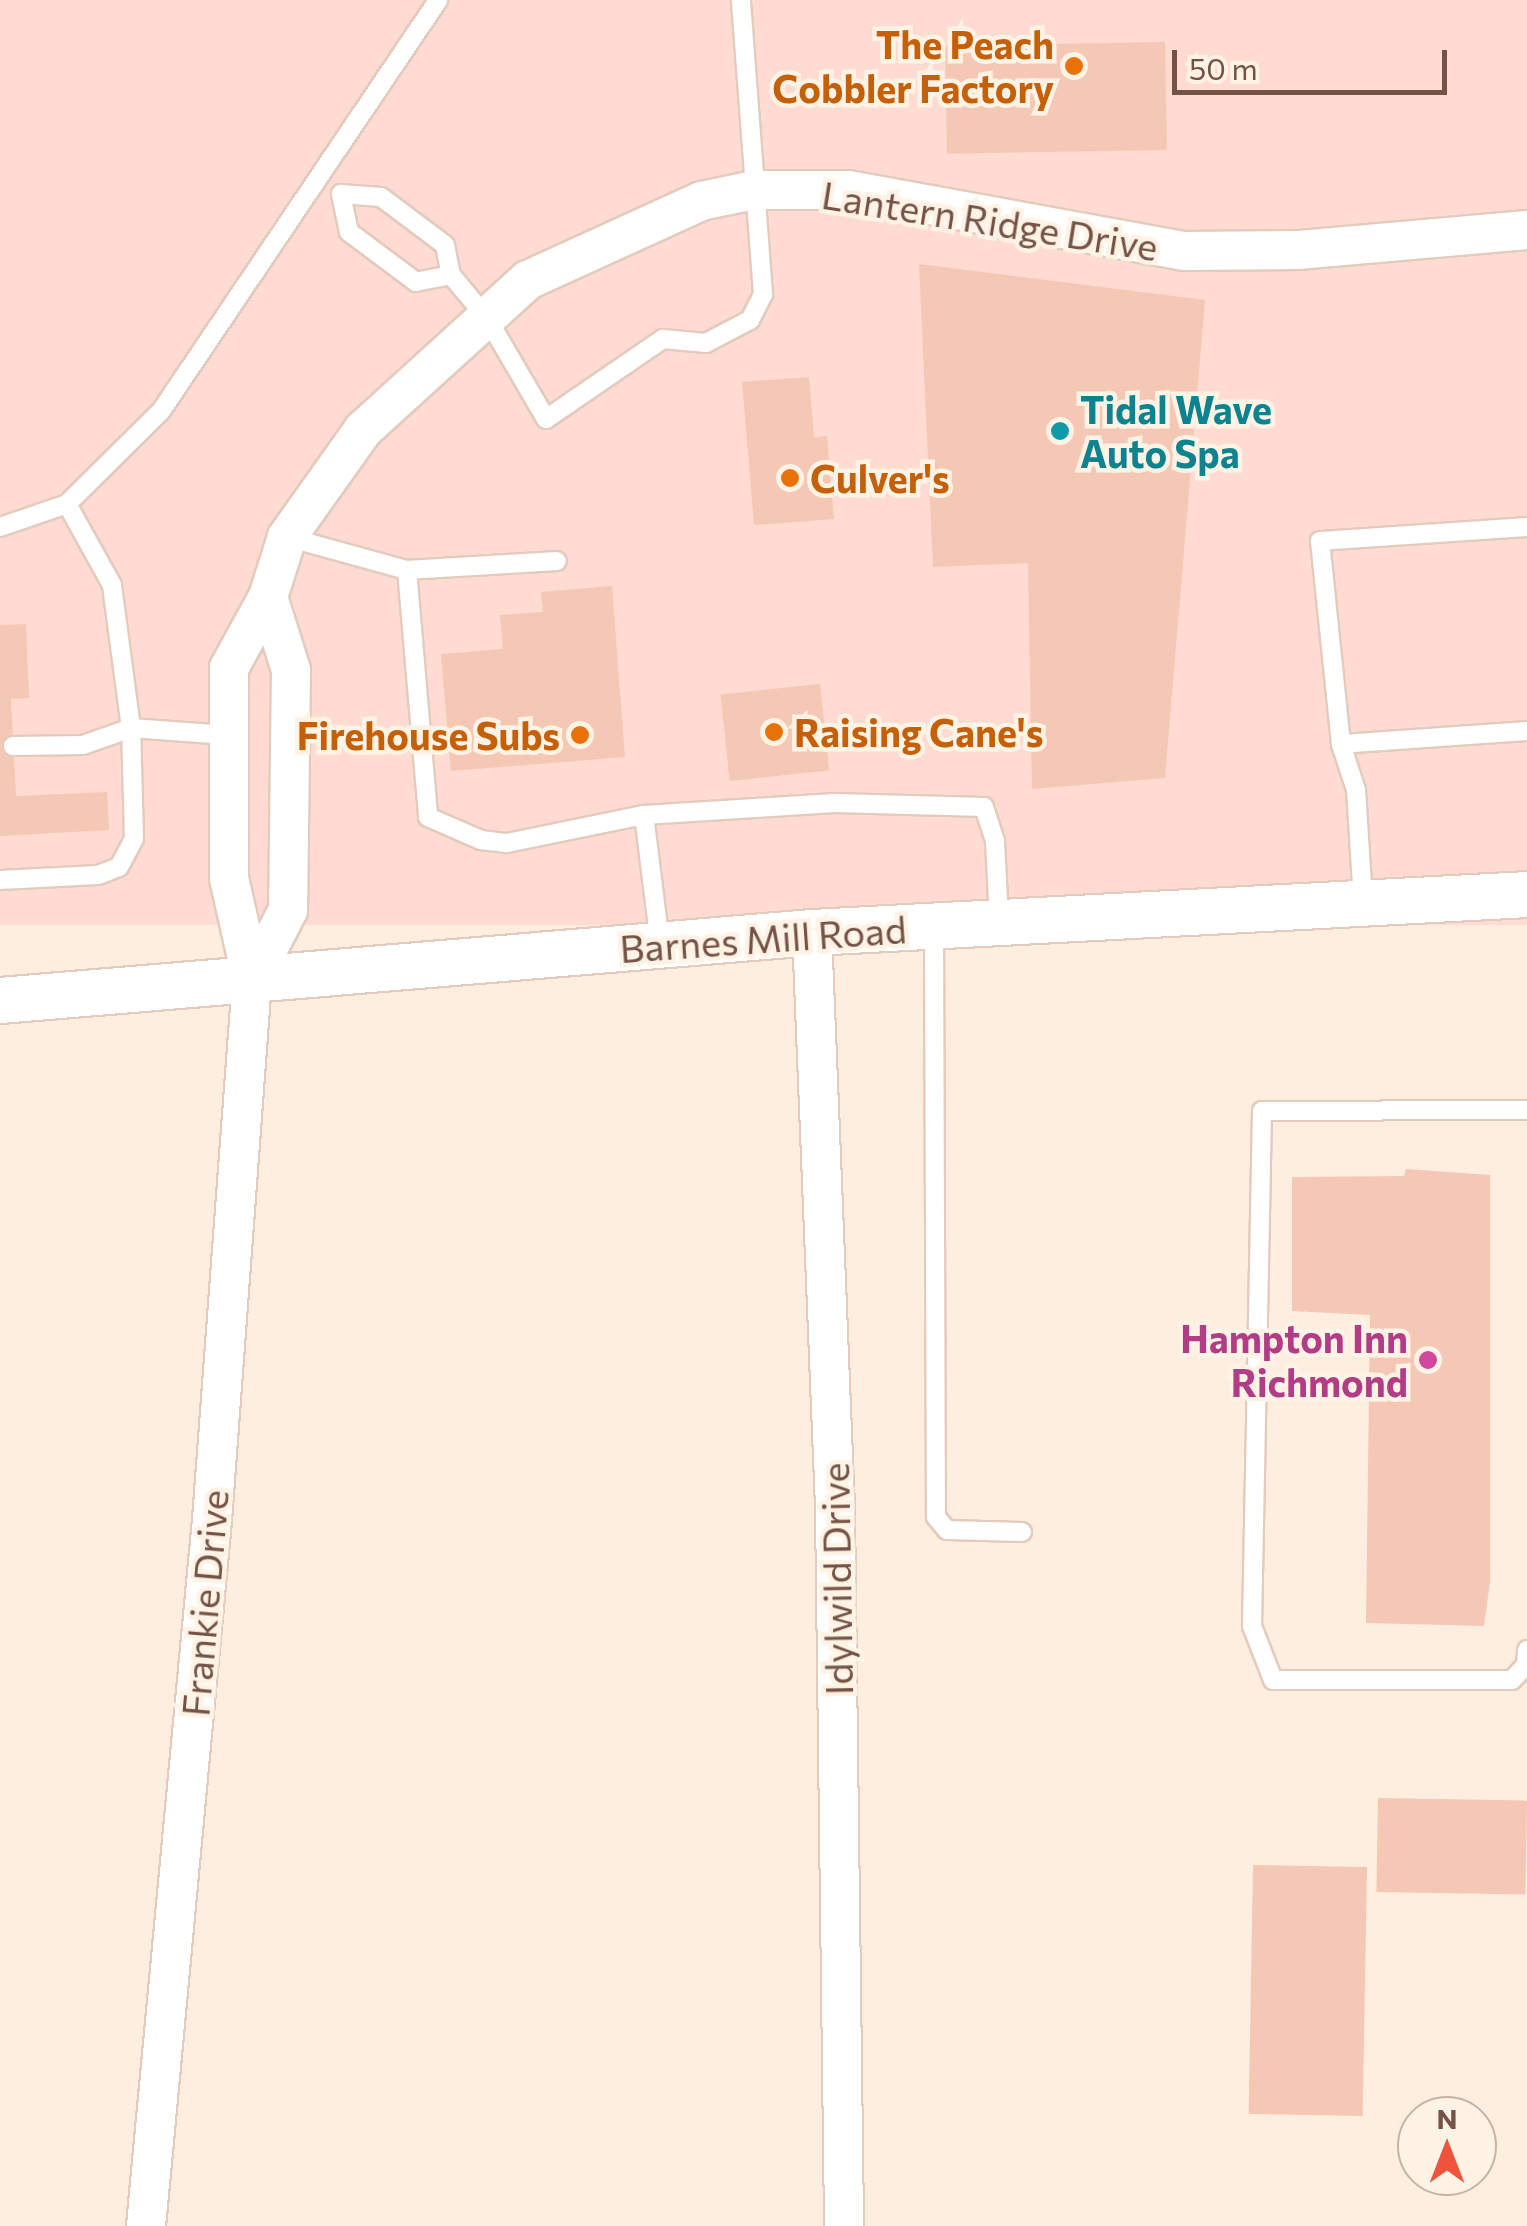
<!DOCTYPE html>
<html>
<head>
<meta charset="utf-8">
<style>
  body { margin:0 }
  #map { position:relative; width:1527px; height:2226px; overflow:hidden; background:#fdeedf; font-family:Commissioner,sans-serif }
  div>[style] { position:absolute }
  .commercial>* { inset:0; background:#ffdbd1; transform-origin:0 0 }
  .building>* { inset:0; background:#f4c8b5; transform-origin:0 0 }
  .roads { filter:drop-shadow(2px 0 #e3cbbd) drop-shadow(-2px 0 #e3cbbd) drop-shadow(0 2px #e3cbbd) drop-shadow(0 -2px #e3cbbd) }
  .service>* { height:18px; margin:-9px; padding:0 9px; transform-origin:9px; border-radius:9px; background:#fff }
  .minor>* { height:38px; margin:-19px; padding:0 19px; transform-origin:19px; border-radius:19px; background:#fff }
  .tertiary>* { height:45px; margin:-22.5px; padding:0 22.5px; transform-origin:22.5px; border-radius:22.5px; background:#fff }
  .dots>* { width:28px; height:28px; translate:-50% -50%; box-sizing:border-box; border:5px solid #fff3e6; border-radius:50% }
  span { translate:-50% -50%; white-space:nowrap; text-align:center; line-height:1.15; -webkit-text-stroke:9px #fff3e6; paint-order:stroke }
  .food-label { font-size:38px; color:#c56008; font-weight:700 }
  .right { translate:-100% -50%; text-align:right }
  .left { translate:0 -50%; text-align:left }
  .street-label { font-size:38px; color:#745246 }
  .culture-label { font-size:38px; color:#0d838f; font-weight:700 }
  .hotel-label { font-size:38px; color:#b23c85; font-weight:700 }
  .north { position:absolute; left:1397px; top:2096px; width:100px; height:100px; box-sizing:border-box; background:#fff3e6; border:2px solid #c7b3a6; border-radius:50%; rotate:0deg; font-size:28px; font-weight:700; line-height:40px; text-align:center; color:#745246 }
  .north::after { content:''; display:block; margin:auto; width:35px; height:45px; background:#ef533c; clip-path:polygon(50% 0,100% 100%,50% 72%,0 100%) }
  .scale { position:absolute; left:1172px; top:50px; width:275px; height:45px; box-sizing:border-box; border:5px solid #745246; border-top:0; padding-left:12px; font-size:30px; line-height:35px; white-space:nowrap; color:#745246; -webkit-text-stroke:8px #fff3e6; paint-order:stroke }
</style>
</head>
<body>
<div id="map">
  <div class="commercial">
    <div style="left:0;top:0;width:1527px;height:925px"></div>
  </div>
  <div class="building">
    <div style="left:1165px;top:42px;width:108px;height:220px;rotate:89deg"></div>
    <div style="clip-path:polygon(919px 264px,1205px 300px,1165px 778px,1032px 789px,1028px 563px,933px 567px)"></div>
    <div style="clip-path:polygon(809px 377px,814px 438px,827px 436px,834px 519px,754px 525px,742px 382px)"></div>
    <div style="clip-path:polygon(612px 586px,625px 757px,451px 771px,441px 654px,503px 649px,500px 615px,543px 612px,541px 592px)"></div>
    <div style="clip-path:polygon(26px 624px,29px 698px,11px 699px,16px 796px,107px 792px,109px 830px,0 836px,0 625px)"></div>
    <div style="left:820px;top:684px;width:87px;height:100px;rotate:84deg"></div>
    <div style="clip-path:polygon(1406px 1169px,1490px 1175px,1490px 1582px,1484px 1626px,1366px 1623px,1370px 1315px,1292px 1311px,1292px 1177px,1404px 1176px)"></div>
    <div style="left:1378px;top:1798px;width:149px;height:94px;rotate:1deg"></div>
    <div style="left:1253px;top:1865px;width:114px;height:249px;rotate:1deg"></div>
  </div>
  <div class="roads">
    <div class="service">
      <div style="left:451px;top:275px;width:36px;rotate:169deg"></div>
      <div style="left:416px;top:282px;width:84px;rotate:-143.3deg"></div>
      <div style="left:349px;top:232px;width:39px;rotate:-102deg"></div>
      <div style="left:341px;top:194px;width:40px;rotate:4.3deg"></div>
      <div style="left:381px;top:197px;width:80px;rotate:36.9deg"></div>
      <div style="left:445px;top:245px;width:31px;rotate:79deg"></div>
      <div style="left:451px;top:275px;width:56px;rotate:50.1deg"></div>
      <div style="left:487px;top:318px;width:117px;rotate:59.7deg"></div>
      <div style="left:546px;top:419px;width:142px;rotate:-34.4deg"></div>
      <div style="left:663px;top:339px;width:43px;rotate:5.3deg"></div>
      <div style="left:706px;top:343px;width:50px;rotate:-27.6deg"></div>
      <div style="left:750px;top:320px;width:29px;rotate:-63deg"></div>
      <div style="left:763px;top:294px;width:295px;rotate:-94.3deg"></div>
      <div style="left:0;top:527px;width:71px;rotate:-18.9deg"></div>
      <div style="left:67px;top:504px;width:132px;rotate:-44.7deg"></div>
      <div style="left:161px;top:411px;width:496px;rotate:-56deg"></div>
      <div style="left:287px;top:537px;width:124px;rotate:15.4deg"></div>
      <div style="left:407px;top:570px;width:248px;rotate:85.1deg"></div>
      <div style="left:428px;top:817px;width:58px;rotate:23.5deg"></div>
      <div style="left:481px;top:840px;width:26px;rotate:7deg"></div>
      <div style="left:507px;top:843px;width:140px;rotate:-11.6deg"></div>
      <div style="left:644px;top:815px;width:129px;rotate:82.9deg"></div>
      <div style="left:407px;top:570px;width:150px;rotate:-3.4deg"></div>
      <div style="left:1341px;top:744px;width:186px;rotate:-4deg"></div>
      <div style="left:13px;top:746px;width:70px;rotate:-0.8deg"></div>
      <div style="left:83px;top:745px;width:51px;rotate:-19.5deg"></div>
      <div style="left:131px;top:728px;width:144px;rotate:-97.6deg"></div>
      <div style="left:112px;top:585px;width:93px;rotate:-119.1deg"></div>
      <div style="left:644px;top:815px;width:191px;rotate:-3.6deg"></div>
      <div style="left:835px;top:803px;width:149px;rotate:1.5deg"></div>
      <div style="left:984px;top:807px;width:36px;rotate:72deg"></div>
      <div style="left:995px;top:841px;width:78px;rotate:87.1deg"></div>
      <div style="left:0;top:880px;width:98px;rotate:-2.9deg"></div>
      <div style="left:98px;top:875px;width:22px;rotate:-21deg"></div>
      <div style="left:119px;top:867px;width:32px;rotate:-62deg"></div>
      <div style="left:134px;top:839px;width:111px;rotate:-91.5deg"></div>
      <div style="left:131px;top:728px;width:96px;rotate:4.2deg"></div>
      <div style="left:1363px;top:901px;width:111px;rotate:-93.6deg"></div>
      <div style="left:1356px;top:790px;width:48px;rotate:-108.1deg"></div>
      <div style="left:1341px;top:744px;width:204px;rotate:-95.9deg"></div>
      <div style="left:1320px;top:541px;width:207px;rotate:-3.9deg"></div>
      <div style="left:934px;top:926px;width:591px;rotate:89.81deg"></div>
      <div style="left:936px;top:1517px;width:17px;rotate:50deg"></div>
      <div style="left:947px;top:1530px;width:75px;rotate:1.5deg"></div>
      <div style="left:1527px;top:1110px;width:265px;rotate:179.8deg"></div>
      <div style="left:1262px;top:1111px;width:515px;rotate:91.11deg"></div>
      <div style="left:1252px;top:1626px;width:58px;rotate:68.7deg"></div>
      <div style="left:1273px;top:1680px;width:239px"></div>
      <div style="left:1512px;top:1680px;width:21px;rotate:-47deg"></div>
      <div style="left:1526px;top:1665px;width:15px;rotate:-86deg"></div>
    </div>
    <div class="minor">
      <div style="left:268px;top:597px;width:77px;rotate:72.5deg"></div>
      <div style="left:291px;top:670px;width:240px;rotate:90.7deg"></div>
      <div style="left:288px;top:910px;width:79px;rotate:117.2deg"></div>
      <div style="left:252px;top:980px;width:105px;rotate:-102.7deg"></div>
      <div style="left:229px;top:878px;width:210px;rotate:-90deg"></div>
      <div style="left:229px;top:668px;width:81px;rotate:-61.2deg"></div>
      <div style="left:268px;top:597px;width:63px;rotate:-72.4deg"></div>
      <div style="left:287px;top:537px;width:131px;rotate:-54.6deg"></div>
      <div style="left:363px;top:430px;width:223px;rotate:-42.3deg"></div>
      <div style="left:528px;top:280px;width:190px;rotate:-24.5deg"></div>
      <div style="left:701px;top:201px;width:54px;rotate:-11.7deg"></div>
      <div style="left:754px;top:190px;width:94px"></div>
      <div style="left:848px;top:190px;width:342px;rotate:10.3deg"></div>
      <div style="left:1185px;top:251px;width:114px;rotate:-0.5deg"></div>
      <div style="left:1299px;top:250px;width:229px;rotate:-5deg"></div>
      <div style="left:812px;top:932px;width:576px;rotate:87.71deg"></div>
      <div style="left:835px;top:1508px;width:718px;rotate:89.28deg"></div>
      <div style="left:146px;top:2226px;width:709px;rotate:-84.66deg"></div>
      <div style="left:212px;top:1520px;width:541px;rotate:-85.76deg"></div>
    </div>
    <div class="tertiary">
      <div style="left:0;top:1000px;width:815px;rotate:-4.79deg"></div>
      <div style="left:812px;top:932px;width:716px;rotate:-3.04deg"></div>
    </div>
  </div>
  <div class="dots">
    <div style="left:1074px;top:66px;background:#e8710a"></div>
    <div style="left:1060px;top:431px;background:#0f9aa8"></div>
    <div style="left:790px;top:478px;background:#e8710a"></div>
    <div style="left:774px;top:732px;background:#e8710a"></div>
    <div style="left:580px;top:735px;background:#e8710a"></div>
    <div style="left:1428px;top:1360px;background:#d1479c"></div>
  </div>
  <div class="food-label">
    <span class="right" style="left:1054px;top:66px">The Peach<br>Cobbler Factory</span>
    <span class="left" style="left:810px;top:478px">Culver's</span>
    <span class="left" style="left:794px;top:732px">Raising Cane's</span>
    <span class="right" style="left:560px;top:735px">Firehouse Subs</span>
  </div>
  <div class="street-label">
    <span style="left:990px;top:220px;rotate:9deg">Lantern Ridge Drive</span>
    <span style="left:763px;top:938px;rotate:-4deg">Barnes Mill Road</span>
    <span style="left:836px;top:1579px;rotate:-91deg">Idylwild Drive</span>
    <span style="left:204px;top:1603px;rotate:-85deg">Frankie Drive</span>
  </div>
  <div class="culture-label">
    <span class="left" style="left:1080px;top:431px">Tidal Wave<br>Auto Spa</span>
  </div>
  <div class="hotel-label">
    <span class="right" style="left:1408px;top:1360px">Hampton Inn<br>Richmond</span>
  </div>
  <div class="north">N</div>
  <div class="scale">50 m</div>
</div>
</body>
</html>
